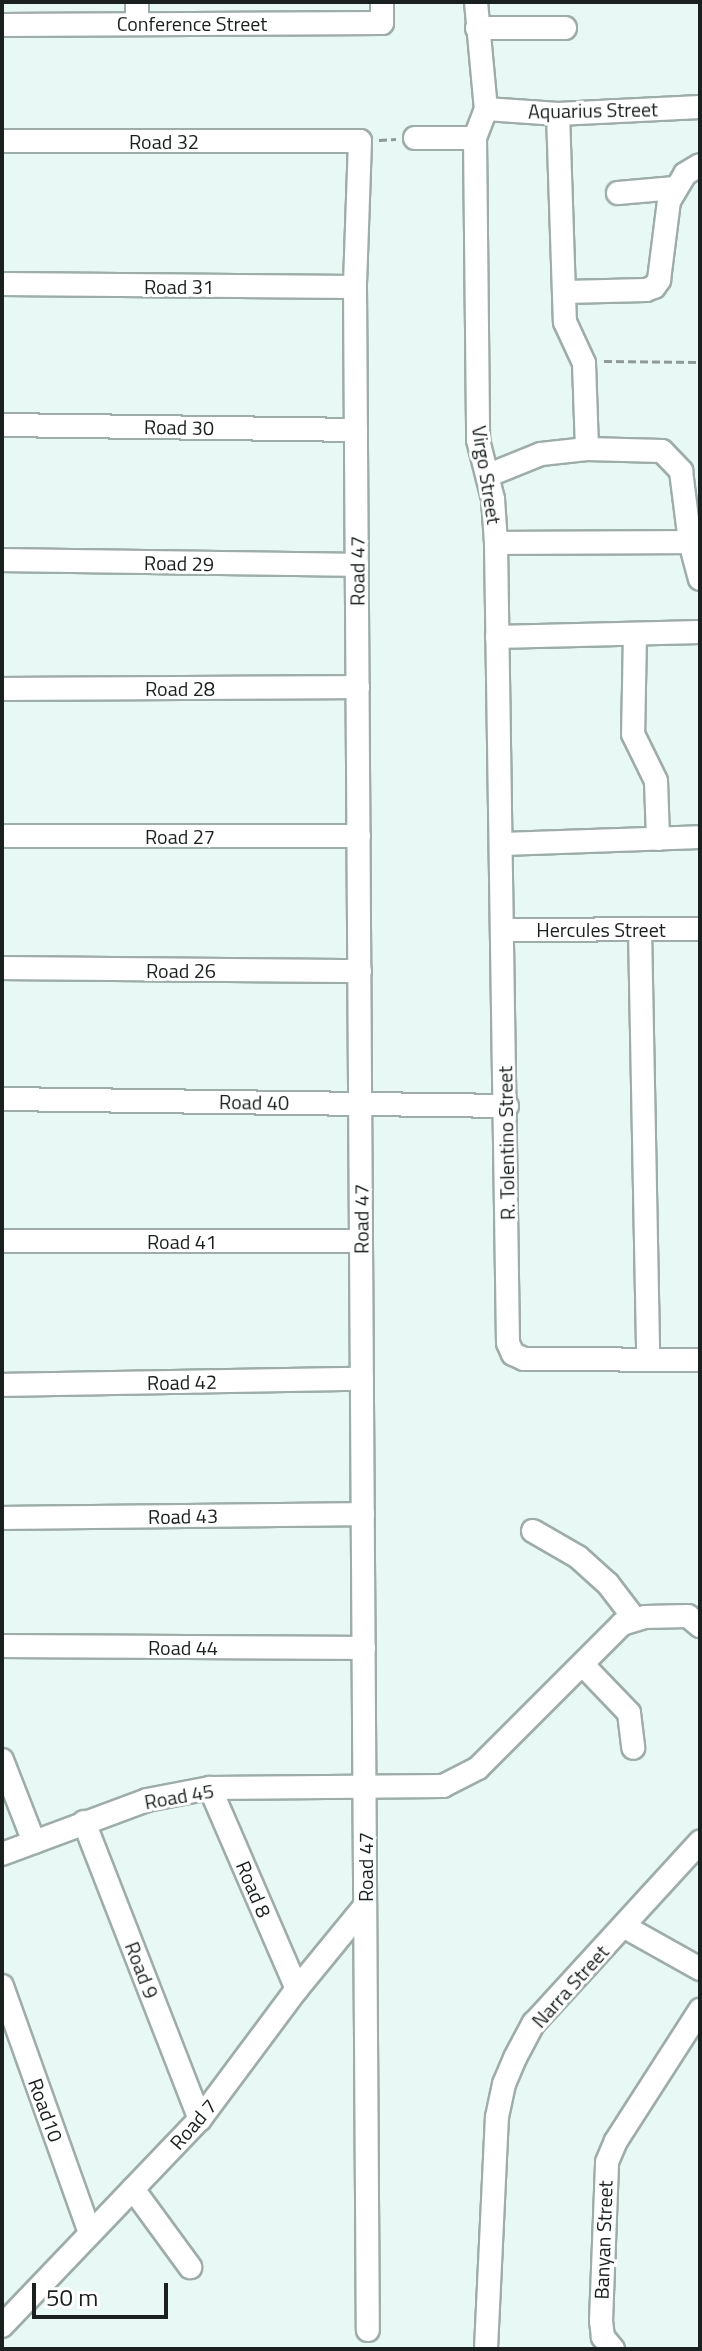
<!DOCTYPE html>
<html>
<head>
<meta charset="utf-8">
<style>
  body { margin:0 }
  #map { position:relative; width:702px; height:2351px; overflow:hidden; background:#e8f8f4; font-family:"Titillium Web",sans-serif }
  div>[style] { position:absolute }
  .path>* { height:3px; margin-top:-1.5px; transform-origin:0; background:repeating-linear-gradient(90deg,#8f9a98 0 8px,transparent 0 12px) }
  .roads { filter:drop-shadow(2px 0 #9eada9) drop-shadow(-2px 0 #9eada9) drop-shadow(0 2px #9eada9) drop-shadow(0 -2px #9eada9) }
  .minor>* { height:22px; margin:-11px; padding:0 11px; transform-origin:11px; border-radius:11px; background:#fff }
  span { translate:-50% -50%; white-space:nowrap; text-align:center; line-height:1.15; -webkit-text-stroke:6px #fff; paint-order:stroke }
  .street-label { font-size:20px; color:#1a201f }
  .frame { position:absolute; inset:0; border:4px solid #1a201f; pointer-events:none }
  .scale { position:absolute; left:32px; top:2283px; width:136px; height:36px; box-sizing:border-box; border:4px solid #1a201f; border-top:0; padding-left:10px; font-size:24px; line-height:28px; white-space:nowrap; color:#1a201f; -webkit-text-stroke:6px #fff; paint-order:stroke }
</style>
</head>
<body>
<div id="map">
  <div class="path">
    <div style="left:379px;top:140px;width:17px;rotate:-3deg"></div>
    <div style="left:604px;top:361px;width:96px;rotate:0.6deg"></div>
  </div>
  <div class="roads">
    <div class="minor">
      <div style="left:476px;top:2px;width:107px;rotate:84.7deg"></div>
      <div style="left:486px;top:109px;width:31px;rotate:111deg"></div>
      <div style="left:475px;top:138px;width:302px;rotate:89.4deg"></div>
      <div style="left:478px;top:440px;width:61px;rotate:75.7deg"></div>
      <div style="left:493px;top:499px;width:44px;rotate:86.1deg"></div>
      <div style="left:496px;top:543px;width:800px;rotate:89.14deg"></div>
      <div style="left:508px;top:1343px;width:12px;rotate:66deg"></div>
      <div style="left:513px;top:1354px;width:12px;rotate:24deg"></div>
      <div style="left:524px;top:1359px;width:176px;rotate:0.3deg"></div>
      <div style="left:137px;top:23px;width:21px;rotate:-90deg"></div>
      <div style="left:2px;top:25px;width:380px;rotate:-0.3deg"></div>
      <div style="left:382px;top:23px;width:21px;rotate:-90deg"></div>
      <div style="left:477px;top:28px;width:88px"></div>
      <div style="left:486px;top:109px;width:72px;rotate:4deg"></div>
      <div style="left:558px;top:114px;width:142px;rotate:-2.8deg"></div>
      <div style="left:558px;top:114px;width:208px;rotate:88.1deg"></div>
      <div style="left:565px;top:322px;width:45px;rotate:65.1deg"></div>
      <div style="left:584px;top:363px;width:86px;rotate:88deg"></div>
      <div style="left:415px;top:138px;width:60px"></div>
      <div style="left:2px;top:141px;width:358px"></div>
      <div style="left:360px;top:141px;width:146px;rotate:92deg"></div>
      <div style="left:355px;top:287px;width:2043px;rotate:89.64deg"></div>
      <div style="left:618px;top:193px;width:57px;rotate:-5deg"></div>
      <div style="left:2px;top:284px;width:353px;rotate:0.5deg"></div>
      <div style="left:566px;top:292px;width:80px;rotate:-1.4deg"></div>
      <div style="left:646px;top:290px;width:9px;rotate:-21deg"></div>
      <div style="left:654px;top:287px;width:9px;rotate:-54deg"></div>
      <div style="left:659px;top:280px;width:80px;rotate:-82.8deg"></div>
      <div style="left:669px;top:201px;width:31px;rotate:-59deg"></div>
      <div style="left:685px;top:174px;width:17px;rotate:-31deg"></div>
      <div style="left:2px;top:425px;width:354px;rotate:0.8deg"></div>
      <div style="left:489px;top:475px;width:56px;rotate:-22deg"></div>
      <div style="left:541px;top:454px;width:46px;rotate:-6.2deg"></div>
      <div style="left:587px;top:449px;width:75px;rotate:1.5deg"></div>
      <div style="left:662px;top:451px;width:28px;rotate:46deg"></div>
      <div style="left:681px;top:471px;width:72px;rotate:82.8deg"></div>
      <div style="left:690px;top:542px;width:38px;rotate:75deg"></div>
      <div style="left:496px;top:543px;width:194px;rotate:-0.3deg"></div>
      <div style="left:2px;top:560px;width:355px;rotate:0.8deg"></div>
      <div style="left:635px;top:634px;width:100px;rotate:91.1deg"></div>
      <div style="left:633px;top:734px;width:52px;rotate:63.9deg"></div>
      <div style="left:656px;top:781px;width:58px;rotate:88deg"></div>
      <div style="left:497px;top:637px;width:203px;rotate:-1.4deg"></div>
      <div style="left:2px;top:689px;width:356px;rotate:-0.3deg"></div>
      <div style="left:2px;top:836px;width:357px"></div>
      <div style="left:503px;top:844px;width:197px;rotate:-2deg"></div>
      <div style="left:640px;top:929px;width:430px;rotate:88.9deg"></div>
      <div style="left:502px;top:930px;width:198px;rotate:-0.3deg"></div>
      <div style="left:2px;top:968px;width:358px;rotate:0.5deg"></div>
      <div style="left:2px;top:1099px;width:505px;rotate:0.79deg"></div>
      <div style="left:2px;top:1241px;width:359px"></div>
      <div style="left:2px;top:1385px;width:360px;rotate:-1deg"></div>
      <div style="left:2px;top:1518px;width:361px;rotate:-0.6deg"></div>
      <div style="left:533px;top:1531px;width:52px;rotate:30deg"></div>
      <div style="left:578px;top:1557px;width:40px;rotate:42deg"></div>
      <div style="left:608px;top:1584px;width:43px;rotate:52.6deg"></div>
      <div style="left:2px;top:1646px;width:362px;rotate:0.3deg"></div>
      <div style="left:584px;top:1666px;width:65px;rotate:46.2deg"></div>
      <div style="left:629px;top:1713px;width:35px;rotate:83deg"></div>
      <div style="left:2px;top:1760px;width:88px;rotate:68.7deg"></div>
      <div style="left:210px;top:1788px;width:219px;rotate:66.6deg"></div>
      <div style="left:84px;top:1822px;width:319px;rotate:68.7deg"></div>
      <div style="left:2px;top:1854px;width:155px;rotate:-20.4deg"></div>
      <div style="left:147px;top:1800px;width:64px;rotate:-10.8deg"></div>
      <div style="left:210px;top:1788px;width:233px;rotate:-0.5deg"></div>
      <div style="left:443px;top:1786px;width:39px;rotate:-27deg"></div>
      <div style="left:478px;top:1768px;width:204px;rotate:-45deg"></div>
      <div style="left:622px;top:1624px;width:24px;rotate:-17deg"></div>
      <div style="left:645px;top:1617px;width:43px;rotate:-1.3deg"></div>
      <div style="left:688px;top:1616px;width:16px;rotate:40deg"></div>
      <div style="left:625px;top:1927px;width:86px;rotate:29.2deg"></div>
      <div style="left:2px;top:1986px;width:262px;rotate:70.4deg"></div>
      <div style="left:133px;top:2189px;width:97px;rotate:53.8deg"></div>
      <div style="left:2px;top:2326px;width:286px;rotate:-46.3deg"></div>
      <div style="left:200px;top:2119px;width:162px;rotate:-53.3deg"></div>
      <div style="left:297px;top:1989px;width:107px;rotate:-50.7deg"></div>
      <div style="left:486px;top:2349px;width:232px;rotate:-87.3deg"></div>
      <div style="left:497px;top:2117px;width:34px;rotate:-78deg"></div>
      <div style="left:504px;top:2084px;width:28px;rotate:-67deg"></div>
      <div style="left:515px;top:2058px;width:40px;rotate:-62deg"></div>
      <div style="left:534px;top:2023px;width:246px;rotate:-47.5deg"></div>
      <div style="left:613px;top:2349px;width:16px;rotate:-130deg"></div>
      <div style="left:603px;top:2337px;width:16px;rotate:-97deg"></div>
      <div style="left:601px;top:2321px;width:159px;rotate:-87.8deg"></div>
      <div style="left:607px;top:2162px;width:23px;rotate:-67deg"></div>
      <div style="left:616px;top:2141px;width:156px;rotate:-57.3deg"></div>
    </div>
  </div>
  <div class="street-label">
    <span style="left:192px;top:23px">Conference Street</span>
    <span style="left:593px;top:110px;rotate:-1deg">Aquarius Street</span>
    <span style="left:164px;top:141px">Road 32</span>
    <span style="left:179px;top:286px">Road 31</span>
    <span style="left:179px;top:427px;rotate:1deg">Road 30</span>
    <span style="left:487px;top:475px;rotate:81deg">Virgo Street</span>
    <span style="left:179px;top:563px;rotate:1deg">Road 29</span>
    <span style="left:357px;top:571px;rotate:-90deg">Road 47</span>
    <span style="left:180px;top:688px">Road 28</span>
    <span style="left:180px;top:836px">Road 27</span>
    <span style="left:601px;top:929px">Hercules Street</span>
    <span style="left:181px;top:970px">Road 26</span>
    <span style="left:254px;top:1102px;rotate:1deg">Road 40</span>
    <span style="left:506px;top:1143px;rotate:-91deg">R. Tolentino Street</span>
    <span style="left:361px;top:1219px;rotate:-90deg">Road 47</span>
    <span style="left:182px;top:1241px">Road 41</span>
    <span style="left:182px;top:1382px;rotate:-1deg">Road 42</span>
    <span style="left:183px;top:1516px;rotate:-1deg">Road 43</span>
    <span style="left:183px;top:1647px">Road 44</span>
    <span style="left:179px;top:1796px;rotate:-10deg">Road 45</span>
    <span style="left:365px;top:1867px;rotate:-90deg">Road 47</span>
    <span style="left:254px;top:1889px;rotate:67deg">Road 8</span>
    <span style="left:142px;top:1970px;rotate:69deg">Road 9</span>
    <span style="left:570px;top:1986px;rotate:-48deg">Narra Street</span>
    <span style="left:46px;top:2110px;rotate:70deg">Road10</span>
    <span style="left:193px;top:2124px;rotate:-49deg">Road 7</span>
    <span style="left:603px;top:2240px;rotate:-88deg">Banyan Street</span>
  </div>
  <div class="frame"></div>
  <div class="scale">50 m</div>
</div>
</body>
</html>
